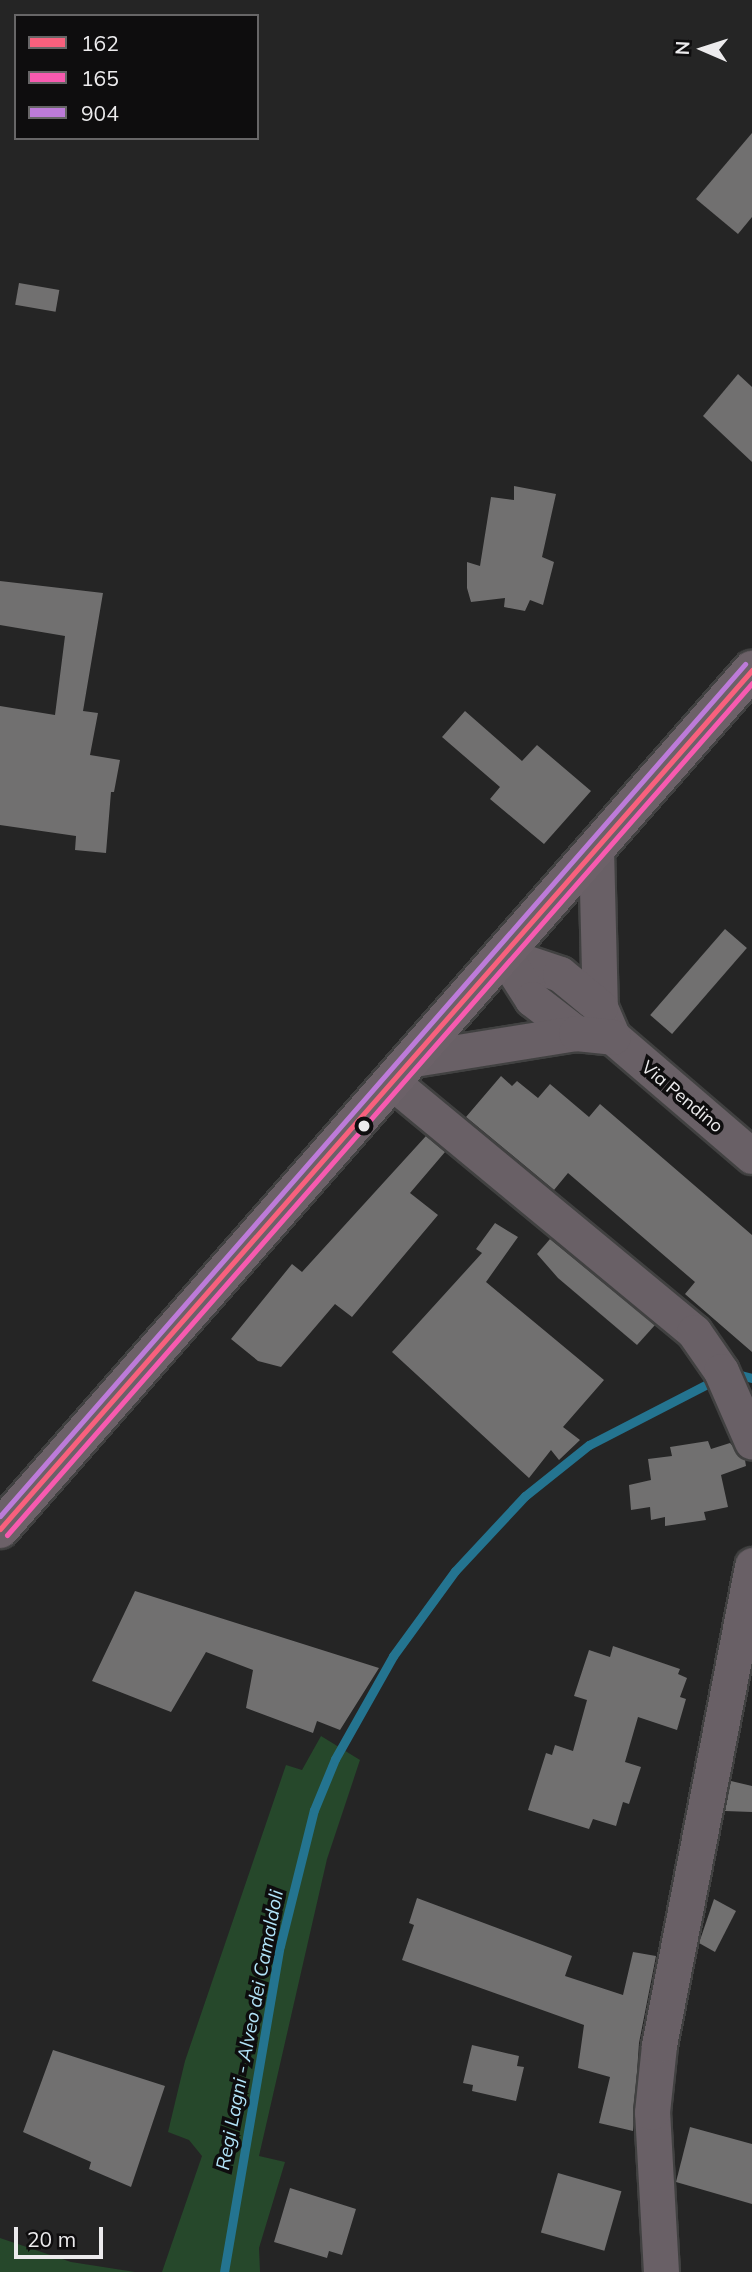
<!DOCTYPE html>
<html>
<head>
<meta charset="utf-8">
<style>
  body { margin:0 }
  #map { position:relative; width:752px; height:2272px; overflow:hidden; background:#252525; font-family:Mulish,sans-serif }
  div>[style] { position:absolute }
  .green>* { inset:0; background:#26482b }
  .stream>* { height:9px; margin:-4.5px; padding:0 4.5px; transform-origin:4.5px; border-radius:4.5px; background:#247490 }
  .building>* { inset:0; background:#717070; transform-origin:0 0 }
  .roads { filter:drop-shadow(2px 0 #414141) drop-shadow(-2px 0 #414141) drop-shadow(0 2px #414141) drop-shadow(0 -2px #414141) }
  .street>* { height:35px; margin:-17.5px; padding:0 17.5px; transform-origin:17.5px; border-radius:17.5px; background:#696066 }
  .secondary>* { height:38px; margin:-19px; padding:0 19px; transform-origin:19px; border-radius:19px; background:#6c6168 }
  .bus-1>* { height:5px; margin:-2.5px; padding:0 2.5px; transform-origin:2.5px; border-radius:2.5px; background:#f8607d }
  .bus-2>* { height:5px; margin:-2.5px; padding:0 2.5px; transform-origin:2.5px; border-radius:2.5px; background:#f75aaf }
  .bus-3>* { height:5px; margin:-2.5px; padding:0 2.5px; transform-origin:2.5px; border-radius:2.5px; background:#bd7bd9 }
  .dots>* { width:19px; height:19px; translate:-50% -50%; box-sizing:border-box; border:4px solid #0e0d0e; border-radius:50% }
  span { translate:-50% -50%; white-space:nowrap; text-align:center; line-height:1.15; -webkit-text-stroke:7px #0e0d0e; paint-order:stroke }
  .street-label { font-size:18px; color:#ecebed }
  .water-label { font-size:19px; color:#b3e5fa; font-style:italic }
  .legend { position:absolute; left:14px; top:14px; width:245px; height:126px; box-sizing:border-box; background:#0e0d0e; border:2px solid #676667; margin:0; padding:9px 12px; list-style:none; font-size:21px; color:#ecebed }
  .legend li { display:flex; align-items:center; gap:14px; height:35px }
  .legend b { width:35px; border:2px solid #676667 }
  .north { position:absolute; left:668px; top:14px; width:70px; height:70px; -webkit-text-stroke:5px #0e0d0e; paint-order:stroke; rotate:273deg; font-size:19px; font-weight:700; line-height:28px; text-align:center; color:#ecebed }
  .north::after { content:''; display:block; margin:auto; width:24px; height:32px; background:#ecebed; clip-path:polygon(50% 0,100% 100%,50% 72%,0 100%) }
  .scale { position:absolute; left:14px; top:2227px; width:89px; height:32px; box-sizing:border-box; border:4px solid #ecebed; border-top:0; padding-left:9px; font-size:21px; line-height:24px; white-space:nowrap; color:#ecebed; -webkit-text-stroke:5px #0e0d0e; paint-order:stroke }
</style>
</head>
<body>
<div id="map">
  <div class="green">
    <div style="clip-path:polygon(321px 1736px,360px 1760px,327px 1859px,259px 2156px,285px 2162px,259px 2248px,260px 2272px,162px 2272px,202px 2156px,189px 2140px,168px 2132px,185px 2061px,286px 1765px,302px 1770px)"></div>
    <div style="clip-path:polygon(0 2238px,71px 2262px,135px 2272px,0 2272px)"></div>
  </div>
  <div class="stream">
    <div style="left:733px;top:1373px;width:20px;rotate:15deg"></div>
    <div style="left:224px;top:2272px;width:331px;rotate:-80.3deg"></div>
    <div style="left:280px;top:1946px;width:140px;rotate:-76deg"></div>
    <div style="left:314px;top:1810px;width:55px;rotate:-67.6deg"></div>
    <div style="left:335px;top:1759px;width:118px;rotate:-60.6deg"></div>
    <div style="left:393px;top:1656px;width:105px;rotate:-53.9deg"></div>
    <div style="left:455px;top:1571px;width:103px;rotate:-47deg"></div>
    <div style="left:525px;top:1496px;width:82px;rotate:-38.6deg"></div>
    <div style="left:589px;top:1445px;width:144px;rotate:-27.3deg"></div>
  </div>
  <div class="building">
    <div style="clip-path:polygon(752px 133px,752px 217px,738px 234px,696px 199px)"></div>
    <div style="left:19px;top:283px;width:41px;height:22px;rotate:10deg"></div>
    <div style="clip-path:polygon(738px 374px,752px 387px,752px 462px,703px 416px)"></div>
    <div style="clip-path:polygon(514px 486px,556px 494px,542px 557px,554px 562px,543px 605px,530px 600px,525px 611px,504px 607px,505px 598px,471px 602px,467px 588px,467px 562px,480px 566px,491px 497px,514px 500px)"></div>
    <div style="clip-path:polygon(0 581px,103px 593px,83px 711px,98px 713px,90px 755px,120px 760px,114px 792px,111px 792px,106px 853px,75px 850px,76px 836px,0 825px,0 706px,55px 715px,65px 636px,0 625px)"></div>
    <div style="clip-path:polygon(465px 711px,522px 761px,537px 745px,591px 791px,544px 844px,490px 799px,500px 787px,442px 737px)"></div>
    <div style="left:725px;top:929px;width:29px;height:114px;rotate:41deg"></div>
    <div style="clip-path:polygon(501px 1076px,512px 1086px,517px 1081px,538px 1098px,550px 1084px,589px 1117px,600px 1104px,752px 1235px,752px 1352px,685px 1294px,695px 1282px,568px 1173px,554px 1190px,466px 1117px)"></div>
    <div style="clip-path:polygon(426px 1136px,445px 1152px,410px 1193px,438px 1215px,352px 1317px,335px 1304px,281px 1367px,258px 1361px,231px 1339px,292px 1264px,302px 1272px)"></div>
    <div style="clip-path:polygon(495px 1223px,518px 1237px,486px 1282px,604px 1380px,563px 1427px,580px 1440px,559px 1460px,551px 1450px,529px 1478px,392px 1352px,482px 1253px,476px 1249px)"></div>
    <div style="clip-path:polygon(550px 1239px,655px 1325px,637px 1345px,558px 1278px,537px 1254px)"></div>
    <div style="clip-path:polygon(708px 1441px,711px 1449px,730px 1443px,745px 1460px,746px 1466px,721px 1475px,728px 1507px,704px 1512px,706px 1520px,665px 1526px,665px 1517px,651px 1520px,650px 1507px,631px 1510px,629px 1485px,651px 1480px,648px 1459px,672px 1456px,670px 1447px)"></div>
    <div style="clip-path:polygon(135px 1591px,379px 1668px,340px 1730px,317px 1721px,313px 1733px,246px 1708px,253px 1670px,206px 1652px,171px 1712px,92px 1681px)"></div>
    <div style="clip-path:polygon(613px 1646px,680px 1669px,678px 1674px,687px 1678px,680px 1697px,686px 1699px,677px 1730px,638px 1717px,625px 1762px,641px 1767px,629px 1804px,623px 1802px,616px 1826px,593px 1819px,589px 1829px,528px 1810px,546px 1753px,552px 1755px,555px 1745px,573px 1751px,587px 1700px,574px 1696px,589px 1650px,610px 1657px)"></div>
    <div style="clip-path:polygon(731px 1781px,752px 1786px,752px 1812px,725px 1811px)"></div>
    <div style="clip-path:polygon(417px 1898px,572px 1956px,565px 1976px,623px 1995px,633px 1952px,656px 1956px,639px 2043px,633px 2131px,599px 2123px,610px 2077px,578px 2068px,584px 2025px,402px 1960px,414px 1925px,409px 1923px)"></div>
    <div style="clip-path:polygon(714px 1899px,736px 1911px,715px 1952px,699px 1943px)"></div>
    <div style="clip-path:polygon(472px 2045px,519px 2056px,517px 2066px,524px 2067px,516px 2101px,472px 2091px,473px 2085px,463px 2083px)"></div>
    <div style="clip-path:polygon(53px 2050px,165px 2086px,131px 2187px,89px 2169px,91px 2162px,23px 2132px)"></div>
    <div style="clip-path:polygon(690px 2127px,752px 2144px,752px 2204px,676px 2182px)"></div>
    <div style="left:558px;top:2173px;width:66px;height:62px;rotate:16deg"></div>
    <div style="clip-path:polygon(290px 2188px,356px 2209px,342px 2255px,329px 2251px,327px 2258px,274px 2242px)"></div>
  </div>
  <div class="roads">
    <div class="street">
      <div style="left:596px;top:848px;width:159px;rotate:88.6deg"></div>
      <div style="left:600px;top:1007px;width:33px;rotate:67deg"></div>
      <div style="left:613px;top:1037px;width:183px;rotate:40.6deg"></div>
      <div style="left:504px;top:955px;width:59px;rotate:18.7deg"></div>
      <div style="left:560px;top:974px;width:52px;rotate:39.5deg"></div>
      <div style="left:504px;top:955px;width:52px;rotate:57.5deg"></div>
      <div style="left:532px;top:999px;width:56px;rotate:37.7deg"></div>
      <div style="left:414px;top:1059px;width:164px;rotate:-9.1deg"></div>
      <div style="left:576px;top:1033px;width:37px;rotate:6deg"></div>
      <div style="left:392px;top:1082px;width:392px;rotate:39.6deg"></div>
      <div style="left:694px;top:1332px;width:47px;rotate:55.3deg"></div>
      <div style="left:721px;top:1371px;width:77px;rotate:66.4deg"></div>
      <div style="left:661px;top:2272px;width:160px;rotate:-93.2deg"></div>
      <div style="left:652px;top:2112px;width:67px;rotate:-84deg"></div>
      <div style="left:659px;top:2045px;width:489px;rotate:-79deg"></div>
    </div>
    <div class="secondary">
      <div style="left:0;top:1529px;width:1142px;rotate:-48.8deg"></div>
    </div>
  </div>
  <div class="bus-1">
    <div style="left:0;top:1529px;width:1142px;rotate:-48.8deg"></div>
  </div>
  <div class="bus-2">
    <div style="left:7px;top:1535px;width:1132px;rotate:-48.83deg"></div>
  </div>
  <div class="bus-3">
    <div style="left:0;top:1516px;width:1132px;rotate:-48.83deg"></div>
  </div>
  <div class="dots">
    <div style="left:364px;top:1126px;background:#ecebed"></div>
  </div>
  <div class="street-label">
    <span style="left:682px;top:1097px;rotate:40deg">Via Pendino</span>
  </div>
  <div class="water-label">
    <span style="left:250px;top:2030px;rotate:-79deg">Regi Lagni - Alveo dei Camaldoli</span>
  </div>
  <ul class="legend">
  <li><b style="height:9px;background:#f8607d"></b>162</li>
  <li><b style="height:9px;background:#f75aaf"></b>165</li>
  <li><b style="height:9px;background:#bd7bd9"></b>904</li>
  </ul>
  <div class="north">N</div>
  <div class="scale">20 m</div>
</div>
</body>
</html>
